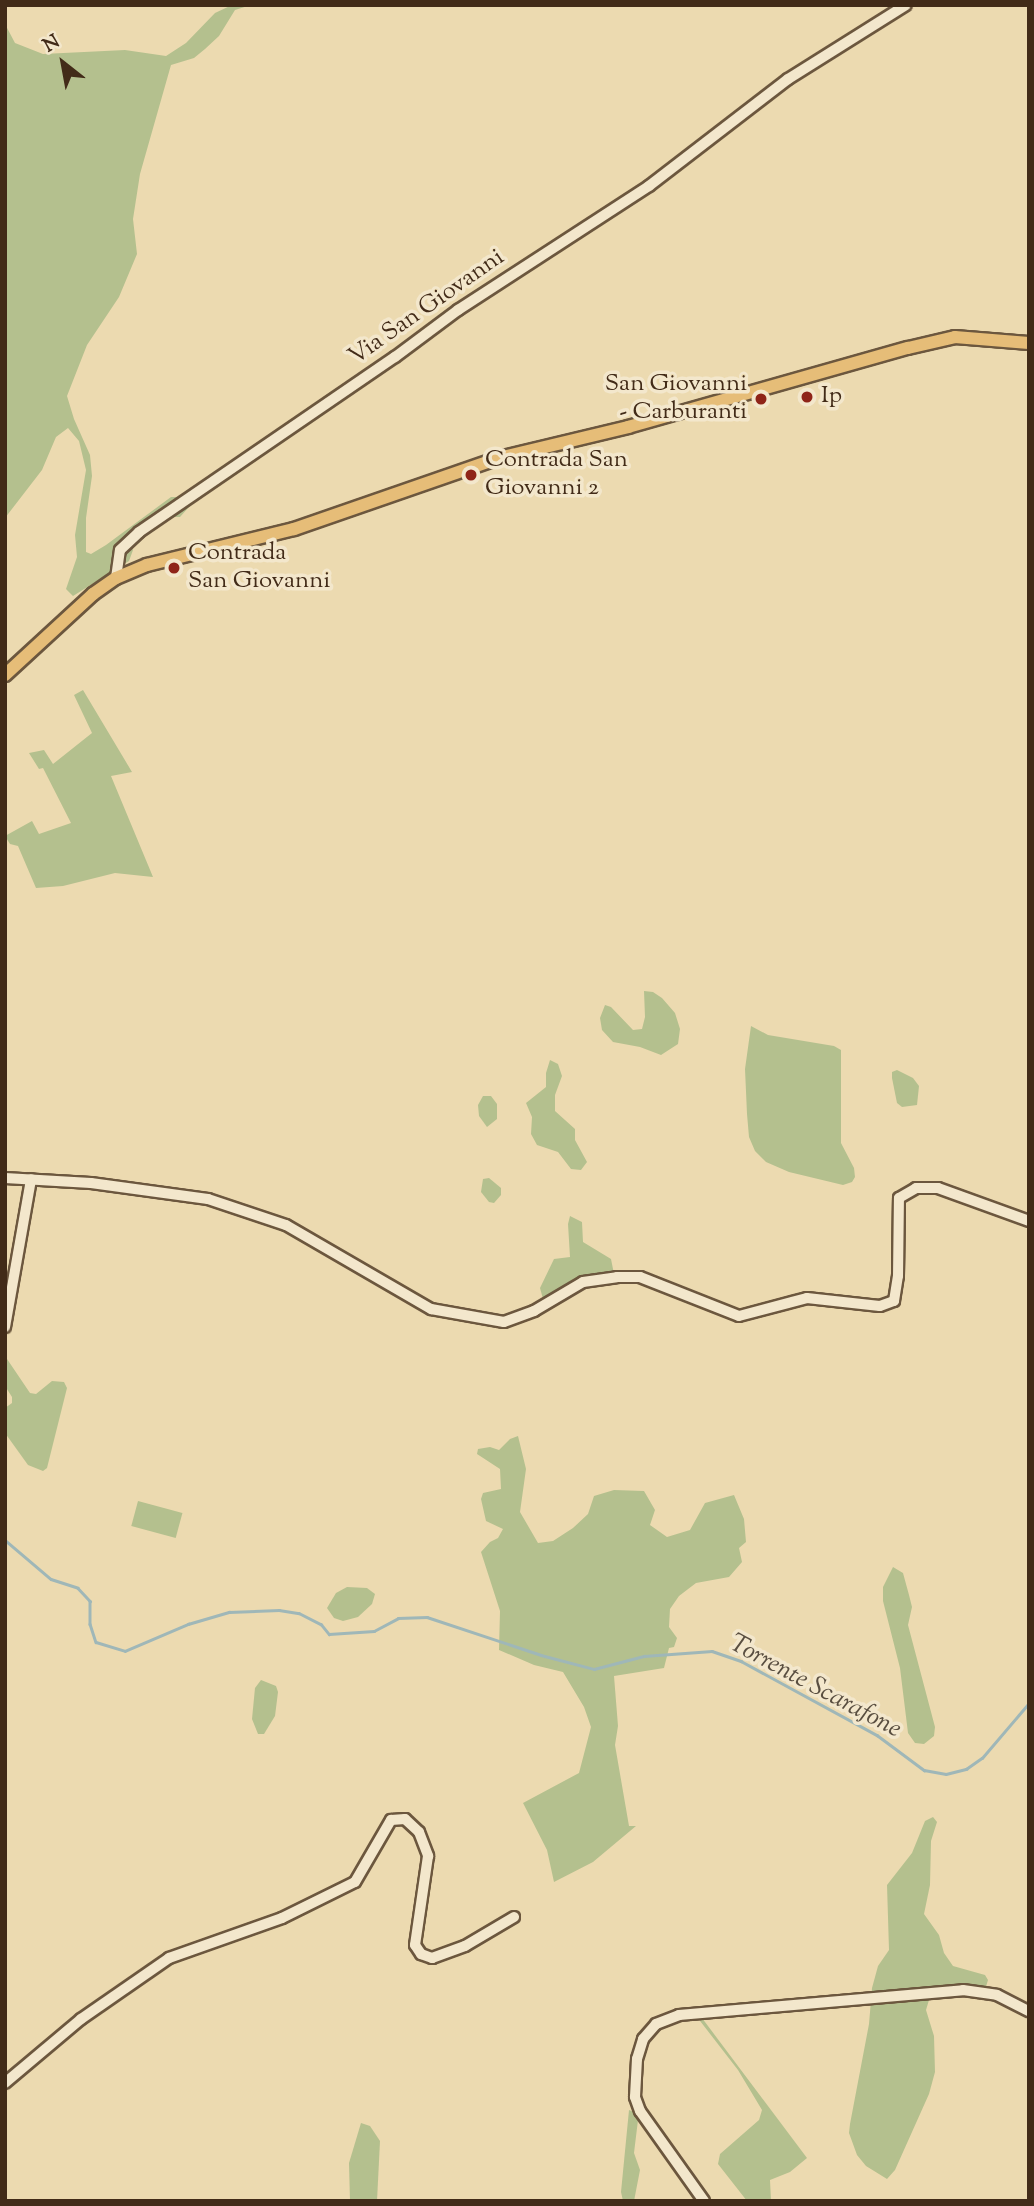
<!DOCTYPE html>
<html>
<head>
<meta charset="utf-8">
<style>
  body { margin:0 }
  #map { position:relative; width:1034px; height:2206px; overflow:hidden; background:#ecdab0; font-family:"Sorts Mill Goudy",serif }
  div>[style] { position:absolute }
  .green>* { inset:0; background:#b4c08e; transform-origin:0 0 }
  .stream>* { height:2.5px; margin:-1.25px; padding:0 1.25px; transform-origin:1.25px; border-radius:1.25px; background:#9fb7b8 }
  .roads { filter:drop-shadow(2px 0 #6c573e) drop-shadow(-2px 0 #6c573e) drop-shadow(0 2px #6c573e) drop-shadow(0 -2px #6c573e) }
  .minor>* { height:10px; margin:-5px; padding:0 5px; transform-origin:5px; border-radius:5px; background:#f3e7cc }
  .major>* { height:12px; margin:-6px; padding:0 6px; transform-origin:6px; border-radius:6px; background:#e6bd78 }
  .dots>* { width:19px; height:19px; translate:-50% -50%; box-sizing:border-box; border:4px solid #f3e7cc; border-radius:50% }
  span { translate:-50% -50%; white-space:nowrap; text-align:center; line-height:1.15; -webkit-text-stroke:7px #f3e7cc; paint-order:stroke }
  .street-label { font-size:24px; color:#422b18 }
  .poi-label { font-size:24px; color:#422b18 }
  .right { translate:-100% -50%; text-align:right }
  .left { translate:0 -50%; text-align:left }
  .water-label { font-size:26px; color:#594e40; font-style:italic }
  .frame { position:absolute; inset:0; border:7px solid #422b18; pointer-events:none }
  .north { position:absolute; left:28px; top:28px; width:70px; height:70px; -webkit-text-stroke:5px #f3e7cc; paint-order:stroke; rotate:329deg; font-size:19px; font-weight:700; line-height:28px; text-align:center; color:#422b18 }
  .north::after { content:''; display:block; margin:auto; width:24px; height:32px; background:#422b18; clip-path:polygon(50% 0,100% 100%,50% 72%,0 100%) }
</style>
</head>
<body>
<div id="map">
  <div class="green">
    <div style="clip-path:polygon(232px 5px,251px 5px,235px 10px,219px 36px,205px 49px,194px 58px,171px 65px,140px 174px,133px 219px,137px 254px,119px 297px,87px 345px,67px 396px,74px 419px,90px 455px,92px 476px,86px 518px,86px 552px,91px 554px,106px 545px,171px 497px,178px 497px,189px 507px,180px 517px,172px 517px,156px 528px,140px 527px,126px 539px,133px 550px,129px 561px,73px 596px,66px 589px,77px 557px,75px 535px,86px 470px,79px 441px,68px 428px,56px 437px,42px 470px,5px 518px,5px 24px,15px 43px,43px 54px,125px 50px,166px 56px,186px 43px,215px 13px)"></div>
    <div style="clip-path:polygon(83px 690px,132px 772px,111px 776px,153px 877px,115px 873px,63px 886px,36px 888px,18px 846px,10px 844px,5px 836px,32px 821px,39px 834px,71px 823px,43px 768px,39px 769px,29px 753px,44px 750px,53px 764px,92px 733px,74px 695px)"></div>
    <div style="clip-path:polygon(644px 991px,653px 992px,662px 998px,675px 1013px,680px 1029px,678px 1044px,661px 1055px,640px 1047px,613px 1042px,602px 1030px,600px 1018px,605px 1005px,611px 1007px,633px 1030px,642px 1029px,645px 1017px)"></div>
    <div style="clip-path:polygon(751px 1026px,768px 1035px,834px 1046px,841px 1050px,841px 1143px,854px 1168px,855px 1177px,852px 1182px,843px 1185px,789px 1172px,766px 1162px,755px 1151px,749px 1137px,747px 1114px,745px 1069px)"></div>
    <div style="clip-path:polygon(550px 1060px,558px 1064px,562px 1076px,555px 1095px,555px 1111px,575px 1129px,575px 1140px,587px 1162px,581px 1170px,571px 1169px,558px 1152px,537px 1145px,531px 1134px,532px 1117px,526px 1103px,546px 1087px,546px 1073px)"></div>
    <div style="clip-path:polygon(897px 1070px,913px 1078px,919px 1086px,917px 1105px,902px 1107px,897px 1103px,892px 1078px,892px 1072px)"></div>
    <div style="clip-path:polygon(483px 1096px,491px 1096px,497px 1104px,497px 1119px,487px 1127px,479px 1116px,478px 1105px)"></div>
    <div style="clip-path:polygon(489px 1178px,501px 1188px,501px 1195px,494px 1203px,489px 1202px,481px 1192px,483px 1179px)"></div>
    <div style="clip-path:polygon(570px 1216px,582px 1222px,583px 1242px,611px 1259px,614px 1274px,580px 1280px,543px 1299px,540px 1288px,554px 1259px,570px 1257px,568px 1224px)"></div>
    <div style="clip-path:polygon(5px 1356px,30px 1393px,36px 1394px,52px 1381px,64px 1382px,67px 1388px,47px 1468px,43px 1471px,28px 1465px,5px 1433px,5px 1408px,12px 1403px,12px 1397px,5px 1386px)"></div>
    <div style="clip-path:polygon(518px 1436px,526px 1469px,520px 1512px,538px 1543px,553px 1541px,573px 1528px,588px 1514px,594px 1496px,614px 1490px,644px 1491px,655px 1510px,650px 1525px,667px 1537px,690px 1530px,705px 1503px,734px 1495px,744px 1519px,746px 1542px,739px 1548px,742px 1562px,729px 1577px,696px 1583px,679px 1596px,670px 1609px,669px 1627px,677px 1638px,674px 1647px,669px 1648px,664px 1668px,614px 1676px,618px 1726px,615px 1745px,629px 1826px,636px 1826px,593px 1862px,554px 1882px,547px 1850px,523px 1803px,579px 1773px,591px 1727px,584px 1707px,563px 1672px,534px 1665px,499px 1650px,500px 1611px,481px 1552px,490px 1542px,498px 1538px,503px 1529px,486px 1521px,481px 1499px,483px 1493px,501px 1489px,500px 1469px,477px 1454px,478px 1449px,490px 1447px,499px 1450px,510px 1439px)"></div>
    <div style="left:138px;top:1501px;width:46px;height:26px;rotate:15deg"></div>
    <div style="clip-path:polygon(893px 1567px,903px 1573px,909px 1595px,912px 1607px,908px 1625px,935px 1727px,934px 1736px,924px 1744px,915px 1743px,908px 1733px,900px 1668px,883px 1601px,883px 1587px)"></div>
    <div style="clip-path:polygon(347px 1587px,367px 1588px,375px 1594px,372px 1604px,358px 1617px,343px 1621px,334px 1618px,327px 1608px,336px 1593px)"></div>
    <div style="clip-path:polygon(261px 1680px,276px 1686px,278px 1692px,275px 1716px,264px 1734px,258px 1734px,252px 1719px,255px 1688px)"></div>
    <div style="clip-path:polygon(933px 1817px,937px 1822px,931px 1841px,930px 1885px,924px 1914px,939px 1935px,944px 1953px,953px 1966px,985px 1975px,988px 1980px,985px 1990px,932px 1995px,929px 2000px,926px 2010px,934px 2036px,935px 2072px,929px 2094px,895px 2170px,887px 2179px,866px 2166px,857px 2155px,849px 2133px,850px 2124px,869px 2024px,872px 1988px,878px 1966px,889px 1950px,887px 1885px,912px 1853px,925px 1821px)"></div>
    <div style="clip-path:polygon(697px 2017px,702px 2018px,807px 2158px,790px 2172px,770px 2180px,771px 2201px,747px 2201px,718px 2164px,720px 2154px,759px 2120px,762px 2110px,738px 2070px)"></div>
    <div style="clip-path:polygon(629px 2110px,634px 2112px,638px 2120px,634px 2153px,640px 2170px,634px 2201px,623px 2201px,621px 2192px)"></div>
    <div style="clip-path:polygon(361px 2123px,370px 2126px,380px 2141px,377px 2201px,350px 2201px,349px 2163px)"></div>
  </div>
  <div class="stream">
    <div style="left:5px;top:1540px;width:60px;rotate:40.3deg"></div>
    <div style="left:51px;top:1579px;width:28px;rotate:18deg"></div>
    <div style="left:78px;top:1588px;width:18px;rotate:47deg"></div>
    <div style="left:90px;top:1601px;width:23px;rotate:90deg"></div>
    <div style="left:90px;top:1624px;width:19px;rotate:72deg"></div>
    <div style="left:96px;top:1642px;width:30px;rotate:17deg"></div>
    <div style="left:125px;top:1651px;width:69px;rotate:-23.2deg"></div>
    <div style="left:188px;top:1624px;width:43px;rotate:-16.3deg"></div>
    <div style="left:229px;top:1612px;width:50px;rotate:-2.3deg"></div>
    <div style="left:279px;top:1610px;width:20px;rotate:9deg"></div>
    <div style="left:299px;top:1613px;width:25px;rotate:27deg"></div>
    <div style="left:321px;top:1624px;width:13px;rotate:51deg"></div>
    <div style="left:329px;top:1634px;width:45px;rotate:-3.8deg"></div>
    <div style="left:374px;top:1631px;width:27px;rotate:-28deg"></div>
    <div style="left:398px;top:1618px;width:29px;rotate:-2deg"></div>
    <div style="left:427px;top:1617px;width:120px;rotate:18.4deg"></div>
    <div style="left:541px;top:1655px;width:55px;rotate:14.8deg"></div>
    <div style="left:594px;top:1669px;width:52px;rotate:-14.6deg"></div>
    <div style="left:644px;top:1656px;width:68px;rotate:-4.2deg"></div>
    <div style="left:712px;top:1651px;width:31px;rotate:19deg"></div>
    <div style="left:741px;top:1661px;width:155px;rotate:28.6deg"></div>
    <div style="left:877px;top:1735px;width:59px;rotate:36.7deg"></div>
    <div style="left:924px;top:1770px;width:22px;rotate:10deg"></div>
    <div style="left:946px;top:1774px;width:21px;rotate:-14deg"></div>
    <div style="left:966px;top:1769px;width:19px;rotate:-35deg"></div>
    <div style="left:982px;top:1758px;width:72px;rotate:-49.5deg"></div>
  </div>
  <div class="roads">
    <div class="minor">
      <div style="left:116px;top:578px;width:28px;rotate:-82deg"></div>
      <div style="left:120px;top:550px;width:26px;rotate:-43deg"></div>
      <div style="left:139px;top:532px;width:310px;rotate:-34.4deg"></div>
      <div style="left:395px;top:357px;width:79px;rotate:-36.7deg"></div>
      <div style="left:458px;top:310px;width:228px;rotate:-33deg"></div>
      <div style="left:649px;top:186px;width:175px;rotate:-37.6deg"></div>
      <div style="left:788px;top:79px;width:139px;rotate:-32.1deg"></div>
      <div style="left:5px;top:1178px;width:86px;rotate:3.3deg"></div>
      <div style="left:91px;top:1183px;width:118px;rotate:7.8deg"></div>
      <div style="left:208px;top:1199px;width:82px;rotate:18.4deg"></div>
      <div style="left:286px;top:1225px;width:168px;rotate:30.1deg"></div>
      <div style="left:431px;top:1309px;width:74px;rotate:10.1deg"></div>
      <div style="left:504px;top:1322px;width:32px;rotate:-20deg"></div>
      <div style="left:534px;top:1311px;width:57px;rotate:-30.6deg"></div>
      <div style="left:583px;top:1282px;width:34px;rotate:-8deg"></div>
      <div style="left:617px;top:1277px;width:23px"></div>
      <div style="left:640px;top:1277px;width:106px;rotate:21.5deg"></div>
      <div style="left:739px;top:1316px;width:70px;rotate:-14.8deg"></div>
      <div style="left:807px;top:1298px;width:73px;rotate:6.3deg"></div>
      <div style="left:880px;top:1306px;width:15px;rotate:-20deg"></div>
      <div style="left:894px;top:1301px;width:25px;rotate:-81deg"></div>
      <div style="left:898px;top:1276px;width:78px;rotate:-89.3deg"></div>
      <div style="left:899px;top:1198px;width:20px;rotate:-30deg"></div>
      <div style="left:916px;top:1188px;width:22px"></div>
      <div style="left:938px;top:1188px;width:97px;rotate:19.9deg"></div>
      <div style="left:5px;top:1327px;width:150px;rotate:-80deg"></div>
      <div style="left:5px;top:2083px;width:99px;rotate:-40.1deg"></div>
      <div style="left:81px;top:2019px;width:107px;rotate:-34.7deg"></div>
      <div style="left:169px;top:1958px;width:120px;rotate:-19.5deg"></div>
      <div style="left:282px;top:1918px;width:81px;rotate:-26.3deg"></div>
      <div style="left:355px;top:1882px;width:72px;rotate:-59.9deg"></div>
      <div style="left:391px;top:1820px;width:14px;rotate:-4deg"></div>
      <div style="left:405px;top:1819px;width:19px;rotate:43deg"></div>
      <div style="left:419px;top:1832px;width:26px;rotate:69deg"></div>
      <div style="left:428px;top:1856px;width:90px;rotate:98.3deg"></div>
      <div style="left:415px;top:1945px;width:11px;rotate:56deg"></div>
      <div style="left:421px;top:1954px;width:12px;rotate:20deg"></div>
      <div style="left:432px;top:1958px;width:35px;rotate:-20deg"></div>
      <div style="left:465px;top:1946px;width:57px;rotate:-30.6deg"></div>
      <div style="left:704px;top:2201px;width:110px;rotate:-125.4deg"></div>
      <div style="left:640px;top:2111px;width:15px;rotate:-110deg"></div>
      <div style="left:635px;top:2097px;width:38px;rotate:-87deg"></div>
      <div style="left:637px;top:2059px;width:21px;rotate:-73deg"></div>
      <div style="left:643px;top:2039px;width:20px;rotate:-49deg"></div>
      <div style="left:656px;top:2024px;width:25px;rotate:-21deg"></div>
      <div style="left:679px;top:2015px;width:285px;rotate:-5deg"></div>
      <div style="left:963px;top:1990px;width:34px;rotate:8deg"></div>
      <div style="left:997px;top:1995px;width:36px;rotate:27deg"></div>
    </div>
    <div class="major">
      <div style="left:5px;top:675px;width:120px;rotate:-42.6deg"></div>
      <div style="left:93px;top:594px;width:28px;rotate:-35deg"></div>
      <div style="left:116px;top:578px;width:34px;rotate:-23deg"></div>
      <div style="left:147px;top:565px;width:151px;rotate:-13.8deg"></div>
      <div style="left:294px;top:529px;width:217px;rotate:-19.1deg"></div>
      <div style="left:499px;top:458px;width:133px;rotate:-13.5deg"></div>
      <div style="left:628px;top:427px;width:291px;rotate:-15.8deg"></div>
      <div style="left:908px;top:348px;width:48px;rotate:-13.2deg"></div>
      <div style="left:955px;top:337px;width:74px;rotate:4.6deg"></div>
    </div>
  </div>
  <div class="dots">
    <div style="left:807px;top:397px;background:#8f2418"></div>
    <div style="left:761px;top:399px;background:#8f2418"></div>
    <div style="left:471px;top:475px;background:#8f2418"></div>
    <div style="left:174px;top:568px;background:#8f2418"></div>
  </div>
  <div class="street-label">
    <span style="left:427px;top:308px;rotate:-35deg">Via San Giovanni</span>
  </div>
  <div class="poi-label">
    <span class="right" style="left:747px;top:399px">San Giovanni<br>- Carburanti</span>
    <span class="left" style="left:821px;top:397px">Ip</span>
    <span class="left" style="left:485px;top:475px">Contrada San<br>Giovanni 2</span>
    <span class="left" style="left:188px;top:568px">Contrada<br>San Giovanni</span>
  </div>
  <div class="water-label">
    <span style="left:815px;top:1687px;rotate:28deg">Torrente Scarafone</span>
  </div>
  <div class="frame"></div>
  <div class="north">N</div>
</div>
</body>
</html>
